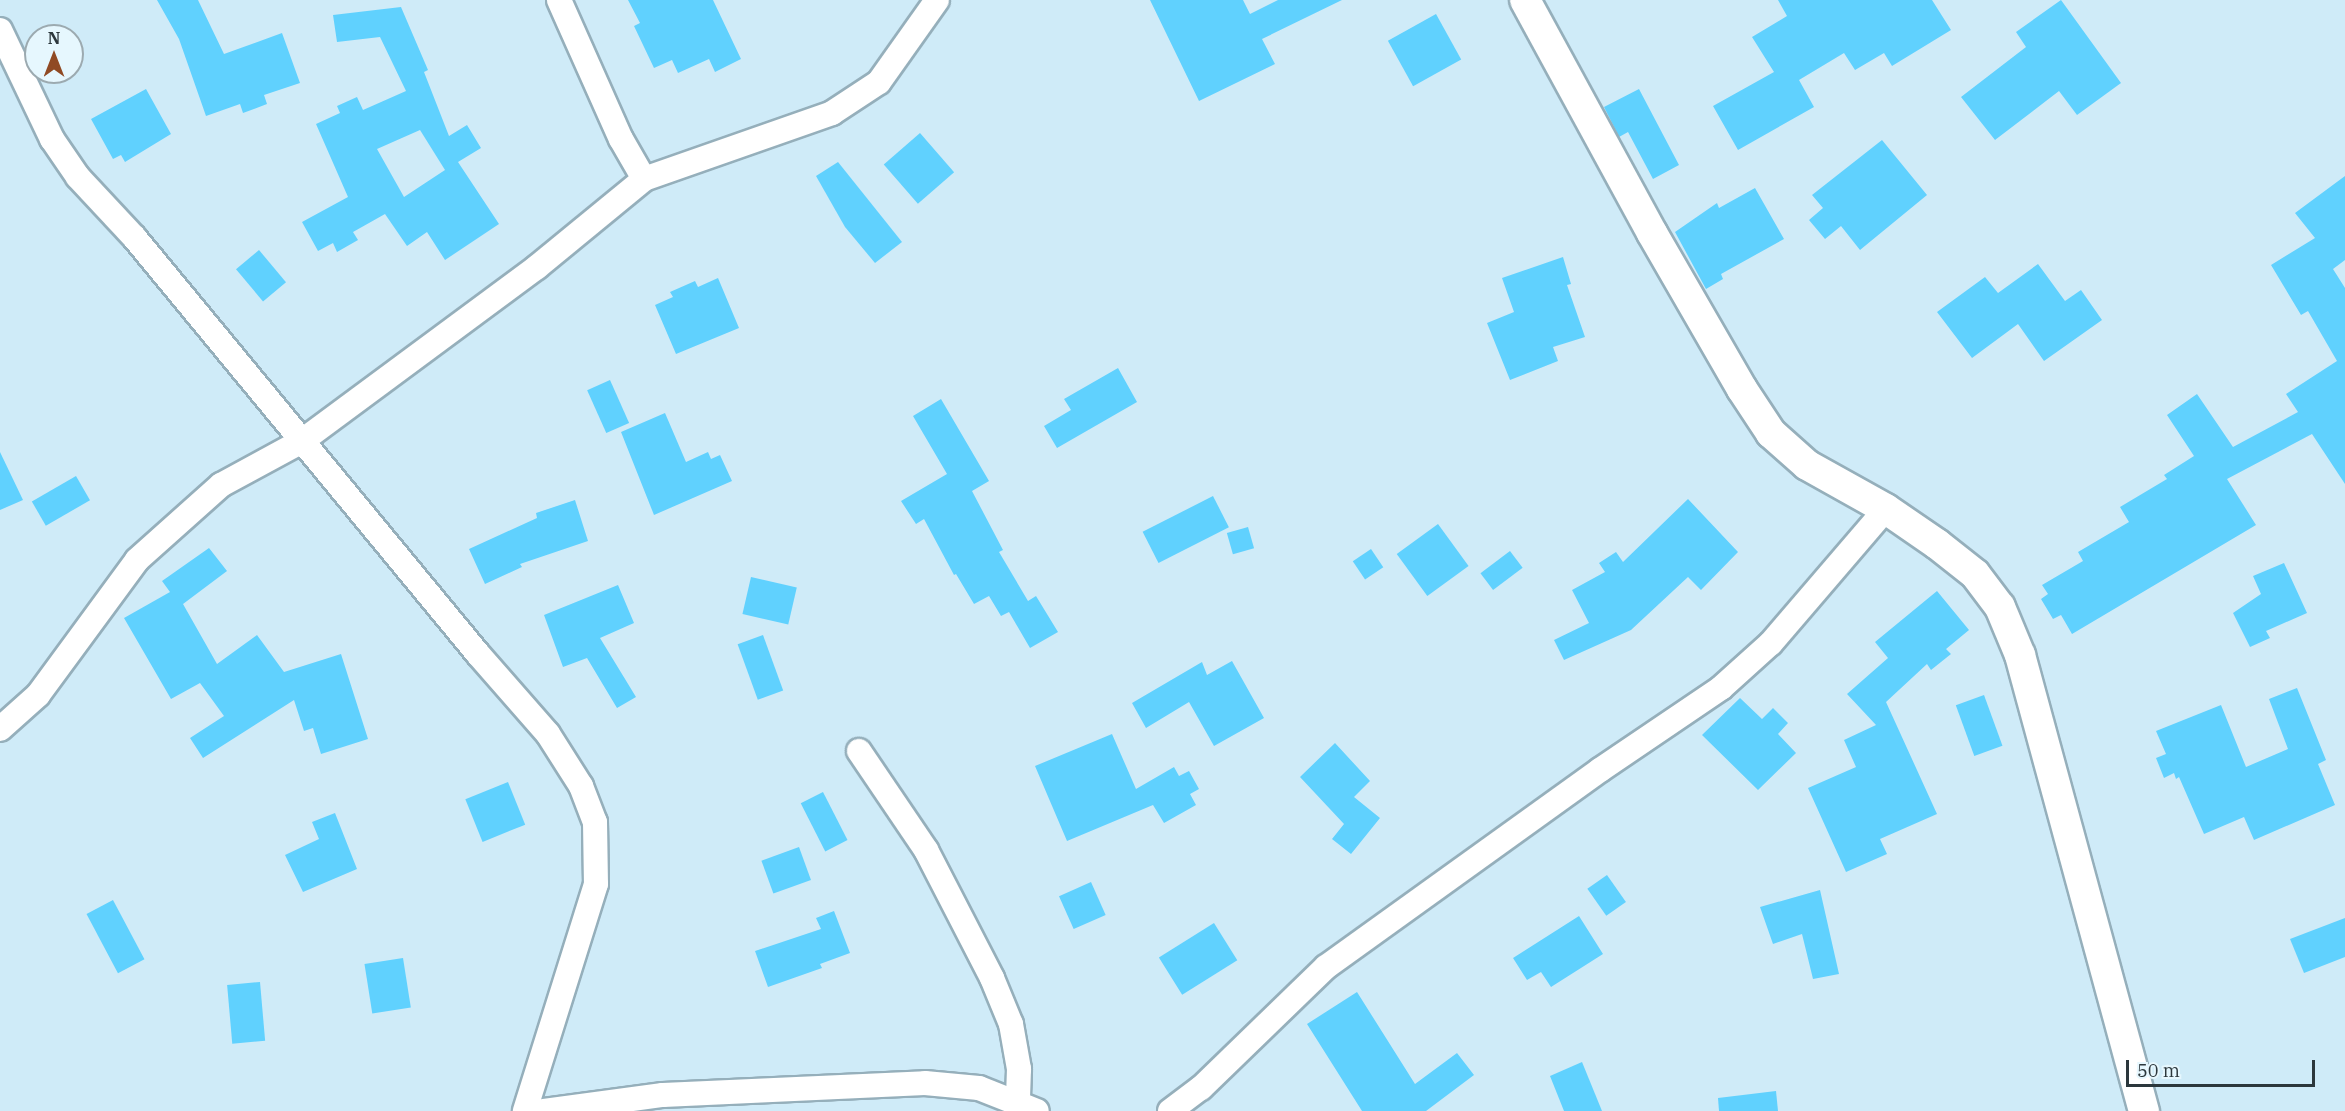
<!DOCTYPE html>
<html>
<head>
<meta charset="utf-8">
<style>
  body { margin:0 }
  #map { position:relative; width:2345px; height:1111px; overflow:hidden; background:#cfebf8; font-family:"IBM Plex Serif",serif }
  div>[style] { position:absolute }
  .building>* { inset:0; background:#60d1fe; transform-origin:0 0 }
  .roads { filter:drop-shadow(2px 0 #95afbb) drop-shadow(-2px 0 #95afbb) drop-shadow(0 2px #95afbb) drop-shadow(0 -2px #95afbb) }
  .minor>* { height:24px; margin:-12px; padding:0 12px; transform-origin:12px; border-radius:12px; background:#fff }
  .tertiary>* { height:30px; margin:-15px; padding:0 15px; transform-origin:15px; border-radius:15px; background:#fff }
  span { translate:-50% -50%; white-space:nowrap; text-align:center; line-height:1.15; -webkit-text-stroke:4.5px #e6f7fe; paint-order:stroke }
  .north { position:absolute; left:24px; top:24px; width:60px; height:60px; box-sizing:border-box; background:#e6f7fe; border:2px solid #9caab0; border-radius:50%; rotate:0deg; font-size:16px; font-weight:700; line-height:24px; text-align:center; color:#2c373c }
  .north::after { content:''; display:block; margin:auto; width:21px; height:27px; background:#904a24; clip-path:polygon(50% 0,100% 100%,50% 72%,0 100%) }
  .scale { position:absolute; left:2126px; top:1060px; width:189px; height:27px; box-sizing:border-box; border:3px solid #2c373c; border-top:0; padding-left:8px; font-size:18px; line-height:21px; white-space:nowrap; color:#2c373c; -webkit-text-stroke:4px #e6f7fe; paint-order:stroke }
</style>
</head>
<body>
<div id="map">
  <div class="building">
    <div style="clip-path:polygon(157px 0,198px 0,224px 54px,282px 33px,300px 83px,264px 95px,267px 104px,243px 113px,240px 104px,206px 116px,179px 39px)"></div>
    <div style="clip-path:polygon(628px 0,713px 0,741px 59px,715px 72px,709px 59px,678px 73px,672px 60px,654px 68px,634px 26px,640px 23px)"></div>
    <div style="clip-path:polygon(1150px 0,1243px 0,1250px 14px,1278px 0,1342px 0,1262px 39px,1275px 64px,1199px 101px)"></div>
    <div style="clip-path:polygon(1778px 0,1932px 0,1951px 30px,1892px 66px,1884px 53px,1855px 70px,1844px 53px,1799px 80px,1814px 107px,1738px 150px,1713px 106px,1774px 72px,1752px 37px,1787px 16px)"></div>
    <div style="clip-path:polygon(2061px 0,2121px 83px,2077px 115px,2059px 91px,1995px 140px,1961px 97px,2026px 47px,2016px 32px)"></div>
    <div style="clip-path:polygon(evenodd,401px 7px,428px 70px,424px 72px,449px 136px,467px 125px,481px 148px,458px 162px,499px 224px,445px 260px,427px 232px,407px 246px,385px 214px,353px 232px,358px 240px,337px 252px,333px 243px,318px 251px,302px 222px,348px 197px,316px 124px,340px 113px,337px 106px,357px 97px,363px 110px,406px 91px,380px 37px,337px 42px,333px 15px,401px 7px,420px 130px,445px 170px,404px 197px,377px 149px,420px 130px)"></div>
    <div style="left:1436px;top:14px;width:52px;height:55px;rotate:61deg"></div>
    <div style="clip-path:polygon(146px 89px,171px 134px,125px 162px,121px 155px,113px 159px,91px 119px)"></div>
    <div style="clip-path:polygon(1639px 89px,1679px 165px,1653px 179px,1628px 132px,1619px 137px,1604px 107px)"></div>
    <div style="left:920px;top:133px;width:52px;height:48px;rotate:49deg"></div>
    <div style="clip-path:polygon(1882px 140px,1927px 195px,1860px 250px,1841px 226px,1825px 239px,1809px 220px,1823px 208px,1812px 195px)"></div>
    <div style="clip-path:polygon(838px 162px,902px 242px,875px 263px,845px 227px,816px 176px)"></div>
    <div style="clip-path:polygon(2345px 176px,2345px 260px,2333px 269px,2345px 288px,2345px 484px,2312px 434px,2227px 479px,2256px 525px,2072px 634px,2061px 615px,2053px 619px,2041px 599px,2048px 594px,2042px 585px,2083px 561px,2078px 552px,2129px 522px,2120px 507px,2167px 479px,2164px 475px,2194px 456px,2167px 415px,2197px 394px,2233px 447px,2298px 412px,2286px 394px,2337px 361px,2308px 311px,2301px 315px,2271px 265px,2315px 238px,2295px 213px)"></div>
    <div style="clip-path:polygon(1755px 188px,1784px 239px,1721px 274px,1723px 279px,1706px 289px,1675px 232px,1717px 203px,1719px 208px)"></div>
    <div style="left:259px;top:250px;width:42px;height:30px;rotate:50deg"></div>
    <div style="clip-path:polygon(1563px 257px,1571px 284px,1567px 285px,1585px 337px,1553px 347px,1558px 361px,1510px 380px,1487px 323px,1514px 312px,1502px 278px)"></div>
    <div style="clip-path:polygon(2038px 264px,2065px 301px,2081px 290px,2102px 320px,2044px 361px,2018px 324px,1972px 358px,1937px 312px,1985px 277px,1998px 293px)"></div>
    <div style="clip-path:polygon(718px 278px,739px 328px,676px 354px,655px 305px,673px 297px,670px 292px,695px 281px,698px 287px)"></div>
    <div style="clip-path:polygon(1118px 368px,1137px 402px,1057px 448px,1044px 426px,1071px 410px,1064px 399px)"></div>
    <div style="left:610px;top:380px;width:47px;height:25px;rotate:66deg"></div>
    <div style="clip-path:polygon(941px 399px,989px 481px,972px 491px,1003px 550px,999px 552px,1028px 601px,1036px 596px,1058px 632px,1030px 648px,1009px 612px,1001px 616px,989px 596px,974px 604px,956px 574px,954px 575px,924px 519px,916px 524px,901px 501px,947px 474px,913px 416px)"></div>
    <div style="clip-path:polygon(665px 413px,686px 462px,708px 452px,711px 459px,720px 455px,732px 481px,654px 515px,621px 432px)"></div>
    <div style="clip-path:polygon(0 452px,23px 500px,0 510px)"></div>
    <div style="left:76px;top:476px;width:28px;height:51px;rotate:60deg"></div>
    <div style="left:1213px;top:496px;width:35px;height:79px;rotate:63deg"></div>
    <div style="clip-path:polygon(1688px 499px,1738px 552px,1701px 590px,1688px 577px,1631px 630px,1564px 660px,1554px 640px,1589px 623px,1572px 590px,1605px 572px,1599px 563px,1616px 552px,1623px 562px)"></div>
    <div style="clip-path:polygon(575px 500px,588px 541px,520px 564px,522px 567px,485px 584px,469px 549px,537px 518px,536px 513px)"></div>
    <div style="left:1438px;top:524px;width:52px;height:51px;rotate:54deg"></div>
    <div style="left:1248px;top:527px;width:22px;height:22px;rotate:74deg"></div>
    <div style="clip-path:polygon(209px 548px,227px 571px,183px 604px,217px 664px,257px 635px,284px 672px,341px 654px,368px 739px,321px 754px,313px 728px,304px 731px,294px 700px,203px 758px,190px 738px,224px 716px,200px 683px,171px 699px,124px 618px,170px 592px,162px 581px)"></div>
    <div style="left:1371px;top:549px;width:22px;height:22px;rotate:56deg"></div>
    <div style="left:1510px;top:551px;width:21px;height:37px;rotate:53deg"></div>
    <div style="clip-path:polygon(2284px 563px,2307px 613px,2266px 631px,2270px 638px,2250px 647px,2233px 613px,2261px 594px,2253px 576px)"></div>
    <div style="left:751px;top:577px;width:47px;height:38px;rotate:13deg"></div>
    <div style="clip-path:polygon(618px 585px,634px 623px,600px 638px,636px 697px,617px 708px,587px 658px,563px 667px,544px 615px)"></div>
    <div style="clip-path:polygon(1937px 591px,1969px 630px,1946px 649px,1951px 654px,1931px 670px,1927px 664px,1886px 702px,1937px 814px,1880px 839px,1887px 854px,1846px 872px,1808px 788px,1856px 767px,1844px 740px,1876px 725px,1847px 694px,1888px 658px,1875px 642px)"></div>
    <div style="left:763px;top:635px;width:59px;height:27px;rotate:70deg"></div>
    <div style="clip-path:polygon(1232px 661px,1264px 718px,1214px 746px,1189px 702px,1146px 728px,1132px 703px,1202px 662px,1207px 675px)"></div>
    <div style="clip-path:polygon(2297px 688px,2326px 760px,2318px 764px,2335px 805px,2254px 840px,2244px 817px,2204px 834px,2179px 777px,2176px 779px,2174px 773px,2164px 778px,2156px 758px,2166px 754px,2156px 731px,2221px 705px,2246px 767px,2288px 749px,2269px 699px)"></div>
    <div style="left:1984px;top:695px;width:54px;height:30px;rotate:70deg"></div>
    <div style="clip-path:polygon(1740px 698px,1762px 719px,1773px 708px,1788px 723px,1778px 734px,1796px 753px,1758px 790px,1702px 735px)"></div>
    <div style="clip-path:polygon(1112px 734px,1136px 789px,1174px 767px,1179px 776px,1189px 771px,1199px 789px,1190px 794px,1196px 805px,1164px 823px,1153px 805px,1067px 841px,1035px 766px)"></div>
    <div style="clip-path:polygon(1335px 743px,1370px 781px,1354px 797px,1380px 818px,1351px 854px,1332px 839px,1344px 824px,1300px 777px)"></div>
    <div style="left:508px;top:782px;width:46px;height:46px;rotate:68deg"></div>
    <div style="left:823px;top:792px;width:54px;height:25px;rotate:63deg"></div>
    <div style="clip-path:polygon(335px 813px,357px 869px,303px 892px,285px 855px,319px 839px,312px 822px)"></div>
    <div style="left:799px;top:847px;width:35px;height:40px;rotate:70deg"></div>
    <div style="left:1607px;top:875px;width:33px;height:24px;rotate:55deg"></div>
    <div style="left:1091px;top:882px;width:36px;height:35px;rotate:66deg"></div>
    <div style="clip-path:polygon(1820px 890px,1839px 974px,1813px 979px,1802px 934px,1773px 944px,1760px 907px)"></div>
    <div style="left:113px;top:900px;width:67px;height:30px;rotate:62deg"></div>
    <div style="clip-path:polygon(834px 911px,850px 953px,820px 964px,822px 968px,768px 987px,755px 951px,821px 929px,816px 918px)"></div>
    <div style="clip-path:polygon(1579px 916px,1603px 954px,1551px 987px,1541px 972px,1527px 980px,1513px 958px)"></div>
    <div style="clip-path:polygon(2345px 918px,2345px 957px,2304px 973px,2290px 939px)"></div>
    <div style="left:1214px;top:923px;width:44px;height:65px;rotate:58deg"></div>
    <div style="left:403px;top:958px;width:50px;height:39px;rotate:81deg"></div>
    <div style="left:260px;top:982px;width:59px;height:33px;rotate:85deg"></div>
    <div style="clip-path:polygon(1357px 992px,1415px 1084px,1457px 1053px,1474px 1075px,1426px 1111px,1362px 1111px,1307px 1024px)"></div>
    <div style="clip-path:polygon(1582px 1062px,1602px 1111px,1564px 1111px,1550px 1076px)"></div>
    <div style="clip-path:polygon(1776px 1091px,1778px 1111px,1719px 1111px,1718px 1098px)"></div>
  </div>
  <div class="roads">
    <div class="minor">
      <div style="left:559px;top:0;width:152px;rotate:66deg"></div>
      <div style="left:621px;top:139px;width:46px;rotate:60.1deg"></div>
      <div style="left:0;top:30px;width:121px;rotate:64.5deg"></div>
      <div style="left:52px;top:139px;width:46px;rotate:55.6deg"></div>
      <div style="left:78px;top:177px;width:82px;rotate:47deg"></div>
      <div style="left:134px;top:237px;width:541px;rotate:50.48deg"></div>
      <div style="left:478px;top:654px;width:106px;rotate:48.8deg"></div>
      <div style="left:548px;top:734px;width:62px;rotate:57.6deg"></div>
      <div style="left:581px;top:786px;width:39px;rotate:69deg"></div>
      <div style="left:595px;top:822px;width:62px;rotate:89.1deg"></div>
      <div style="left:596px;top:884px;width:238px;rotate:107.4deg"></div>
      <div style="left:0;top:729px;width:51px;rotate:-41.8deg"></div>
      <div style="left:38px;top:695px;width:167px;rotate:-53.7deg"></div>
      <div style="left:137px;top:560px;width:113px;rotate:-41.8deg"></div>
      <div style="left:221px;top:485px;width:92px;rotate:-28.5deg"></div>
      <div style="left:302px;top:441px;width:292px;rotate:-36.5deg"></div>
      <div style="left:537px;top:267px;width:139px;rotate:-39.4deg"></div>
      <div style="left:644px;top:179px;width:199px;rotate:-19.3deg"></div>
      <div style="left:832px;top:113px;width:56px;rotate:-33.4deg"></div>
      <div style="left:879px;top:82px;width:100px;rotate:-54.7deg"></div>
      <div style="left:859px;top:751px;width:120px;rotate:55.9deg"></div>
      <div style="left:926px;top:850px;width:144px;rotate:62.7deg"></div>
      <div style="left:992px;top:978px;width:50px;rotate:67.6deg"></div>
      <div style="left:1011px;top:1024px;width:46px;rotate:79.9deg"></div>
      <div style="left:1019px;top:1069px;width:32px;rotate:92deg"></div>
      <div style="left:544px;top:1111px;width:120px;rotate:-7.7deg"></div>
      <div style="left:663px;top:1095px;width:262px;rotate:-2.6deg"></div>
      <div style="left:925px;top:1083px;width:54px;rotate:5.3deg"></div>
      <div style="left:979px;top:1088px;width:62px;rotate:21.6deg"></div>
      <div style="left:1170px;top:1111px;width:39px;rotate:-37deg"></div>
      <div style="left:1201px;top:1088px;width:174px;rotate:-44.1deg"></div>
      <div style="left:1326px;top:967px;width:337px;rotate:-35.7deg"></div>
      <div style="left:1600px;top:770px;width:146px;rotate:-34.1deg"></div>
      <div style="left:1721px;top:688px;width:67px;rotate:-42deg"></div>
      <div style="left:1771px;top:643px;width:177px;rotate:-49.4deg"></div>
    </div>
    <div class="tertiary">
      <div style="left:1525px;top:0;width:265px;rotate:61.4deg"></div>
      <div style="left:1652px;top:233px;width:180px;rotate:60deg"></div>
      <div style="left:1742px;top:389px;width:53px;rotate:56.6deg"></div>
      <div style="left:1771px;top:433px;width:48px;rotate:41.6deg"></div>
      <div style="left:1807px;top:465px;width:90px;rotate:29.1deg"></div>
      <div style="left:1886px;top:509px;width:62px;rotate:34.5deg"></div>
      <div style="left:1937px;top:544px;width:48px;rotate:38.3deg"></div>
      <div style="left:1975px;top:574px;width:41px;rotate:52.9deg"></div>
      <div style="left:2000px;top:607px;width:52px;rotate:67.4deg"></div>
      <div style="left:2020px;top:655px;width:473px;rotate:74.8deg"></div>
    </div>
  </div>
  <div class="north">N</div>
  <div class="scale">50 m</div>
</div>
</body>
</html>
